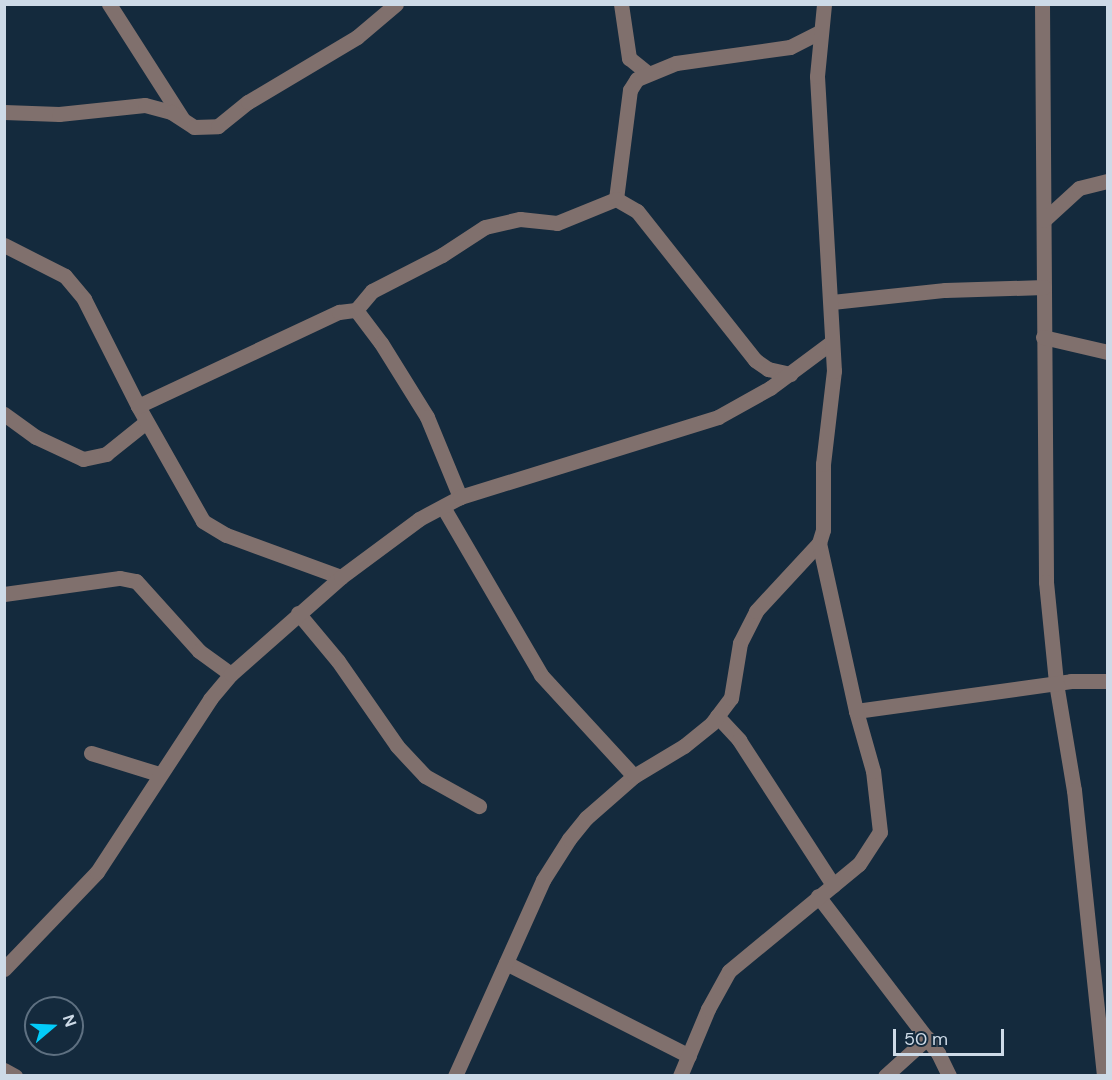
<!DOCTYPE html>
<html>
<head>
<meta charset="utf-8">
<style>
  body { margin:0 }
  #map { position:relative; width:1112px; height:1080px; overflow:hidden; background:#142a3d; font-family:"DM Sans",sans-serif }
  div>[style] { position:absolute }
  .minor>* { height:15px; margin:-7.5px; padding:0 7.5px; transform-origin:7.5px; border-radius:7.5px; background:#80706d }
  span { translate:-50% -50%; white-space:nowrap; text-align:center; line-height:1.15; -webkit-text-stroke:5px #142a3d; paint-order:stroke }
  .frame { position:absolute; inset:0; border:6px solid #cddae7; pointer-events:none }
  .north { position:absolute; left:24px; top:996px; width:60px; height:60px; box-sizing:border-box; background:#142a3d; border:2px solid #5e7081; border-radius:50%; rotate:71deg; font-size:16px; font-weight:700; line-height:24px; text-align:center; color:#cddae7 }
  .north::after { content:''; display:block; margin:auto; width:21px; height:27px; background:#03cbf9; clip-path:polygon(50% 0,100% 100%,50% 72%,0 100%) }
  .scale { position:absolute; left:893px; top:1029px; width:111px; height:27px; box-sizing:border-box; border:3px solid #cddae7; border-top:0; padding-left:8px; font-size:18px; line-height:21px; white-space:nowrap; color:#cddae7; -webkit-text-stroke:4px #142a3d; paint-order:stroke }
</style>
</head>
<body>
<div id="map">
  <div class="minor">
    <div style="left:109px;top:4px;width:135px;rotate:57.4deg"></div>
    <div style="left:621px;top:4px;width:55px;rotate:81.6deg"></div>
    <div style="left:629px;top:58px;width:22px;rotate:39deg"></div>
    <div style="left:1042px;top:4px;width:578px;rotate:89.6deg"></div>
    <div style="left:1046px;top:582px;width:101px;rotate:84.3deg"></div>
    <div style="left:1056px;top:683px;width:109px;rotate:80.5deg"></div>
    <div style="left:1074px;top:790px;width:288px;rotate:84deg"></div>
    <div style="left:4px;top:112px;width:55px;rotate:2.1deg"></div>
    <div style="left:59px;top:114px;width:86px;rotate:-6deg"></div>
    <div style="left:145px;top:105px;width:27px;rotate:15deg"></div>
    <div style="left:171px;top:112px;width:27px;rotate:33deg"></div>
    <div style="left:194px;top:127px;width:24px;rotate:-2deg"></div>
    <div style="left:218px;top:126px;width:38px;rotate:-39deg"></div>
    <div style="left:248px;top:102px;width:127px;rotate:-30.8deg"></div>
    <div style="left:357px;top:37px;width:51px;rotate:-40.2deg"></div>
    <div style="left:616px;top:199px;width:110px;rotate:-82.7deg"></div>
    <div style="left:630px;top:90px;width:13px;rotate:-58deg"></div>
    <div style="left:637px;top:79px;width:42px;rotate:-22.3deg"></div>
    <div style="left:676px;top:63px;width:115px;rotate:-8deg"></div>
    <div style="left:790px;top:47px;width:34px;rotate:-27deg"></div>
    <div style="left:1044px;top:220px;width:47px;rotate:-42.4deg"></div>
    <div style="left:1079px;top:188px;width:30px;rotate:-14deg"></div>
    <div style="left:4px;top:245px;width:68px;rotate:26.9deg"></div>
    <div style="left:65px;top:276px;width:30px;rotate:50deg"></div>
    <div style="left:84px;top:299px;width:120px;rotate:63.2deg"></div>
    <div style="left:832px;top:302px;width:114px;rotate:-6.1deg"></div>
    <div style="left:945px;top:290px;width:99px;rotate:-1.7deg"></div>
    <div style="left:356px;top:310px;width:25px;rotate:-50deg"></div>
    <div style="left:372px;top:291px;width:79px;rotate:-27.2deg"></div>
    <div style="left:442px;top:255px;width:51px;rotate:-33.1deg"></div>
    <div style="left:485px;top:227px;width:36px;rotate:-13deg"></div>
    <div style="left:520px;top:219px;width:37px;rotate:6deg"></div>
    <div style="left:557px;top:223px;width:64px;rotate:-22.1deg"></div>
    <div style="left:616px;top:199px;width:24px;rotate:30deg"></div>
    <div style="left:637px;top:211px;width:190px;rotate:51.6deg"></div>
    <div style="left:755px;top:360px;width:16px;rotate:35deg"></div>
    <div style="left:768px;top:369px;width:23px;rotate:13deg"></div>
    <div style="left:1043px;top:337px;width:67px;rotate:13deg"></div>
    <div style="left:4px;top:414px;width:39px;rotate:36deg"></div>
    <div style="left:36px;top:437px;width:52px;rotate:25.1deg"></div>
    <div style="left:83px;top:459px;width:24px;rotate:-12deg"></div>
    <div style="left:106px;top:454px;width:51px;rotate:-38.7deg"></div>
    <div style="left:443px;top:507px;width:194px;rotate:59.7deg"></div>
    <div style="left:541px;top:675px;width:137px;rotate:47.4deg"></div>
    <div style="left:341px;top:577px;width:122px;rotate:-159.9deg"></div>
    <div style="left:226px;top:535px;width:27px;rotate:-149deg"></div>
    <div style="left:203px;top:521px;width:132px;rotate:-119.5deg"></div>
    <div style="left:138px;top:406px;width:222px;rotate:-25.1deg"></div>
    <div style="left:339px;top:312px;width:17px;rotate:-7deg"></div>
    <div style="left:356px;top:310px;width:41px;rotate:52.9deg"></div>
    <div style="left:381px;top:343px;width:87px;rotate:58.1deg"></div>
    <div style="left:427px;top:417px;width:87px;rotate:67.6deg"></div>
    <div style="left:4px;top:594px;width:117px;rotate:-7.9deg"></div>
    <div style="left:120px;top:578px;width:16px;rotate:11deg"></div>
    <div style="left:136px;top:581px;width:94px;rotate:48deg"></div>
    <div style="left:199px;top:651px;width:39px;rotate:36deg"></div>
    <div style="left:298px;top:613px;width:62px;rotate:50.2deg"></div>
    <div style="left:338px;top:661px;width:103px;rotate:55.2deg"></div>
    <div style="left:397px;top:746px;width:41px;rotate:47deg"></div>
    <div style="left:425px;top:776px;width:62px;rotate:29.1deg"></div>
    <div style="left:856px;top:711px;width:217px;rotate:-7.9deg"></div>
    <div style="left:1071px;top:681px;width:37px"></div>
    <div style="left:717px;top:716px;width:33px;rotate:47deg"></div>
    <div style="left:739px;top:740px;width:173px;rotate:57deg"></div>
    <div style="left:91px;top:753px;width:71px;rotate:17.2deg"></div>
    <div style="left:818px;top:896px;width:198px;rotate:52.6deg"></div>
    <div style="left:938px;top:1053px;width:25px;rotate:64deg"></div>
    <div style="left:506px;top:963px;width:205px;rotate:26.9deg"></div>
    <div style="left:4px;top:969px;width:134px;rotate:-46.2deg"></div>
    <div style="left:97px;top:872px;width:207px;rotate:-56.8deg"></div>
    <div style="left:210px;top:699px;width:33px;rotate:-50deg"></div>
    <div style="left:231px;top:674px;width:147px;rotate:-41.4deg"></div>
    <div style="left:341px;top:577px;width:97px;rotate:-36.6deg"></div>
    <div style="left:419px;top:519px;width:47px;rotate:-28.2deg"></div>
    <div style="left:460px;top:497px;width:270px;rotate:-17.2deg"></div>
    <div style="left:718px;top:417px;width:60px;rotate:-29.1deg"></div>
    <div style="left:770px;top:388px;width:77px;rotate:-36.6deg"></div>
    <div style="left:4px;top:1070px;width:13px;rotate:29deg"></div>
    <div style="left:455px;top:1076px;width:215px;rotate:-65.8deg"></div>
    <div style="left:543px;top:880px;width:49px;rotate:-57.6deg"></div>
    <div style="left:569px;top:839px;width:27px;rotate:-51deg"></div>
    <div style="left:586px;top:818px;width:64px;rotate:-41.2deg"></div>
    <div style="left:634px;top:776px;width:58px;rotate:-31deg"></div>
    <div style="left:684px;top:746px;width:36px;rotate:-39deg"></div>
    <div style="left:712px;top:723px;width:31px;rotate:-53deg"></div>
    <div style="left:731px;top:698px;width:56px;rotate:-80.7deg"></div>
    <div style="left:740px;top:643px;width:36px;rotate:-63deg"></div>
    <div style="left:756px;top:611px;width:93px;rotate:-47.2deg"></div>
    <div style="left:819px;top:543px;width:14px;rotate:-73deg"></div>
    <div style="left:823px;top:530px;width:66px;rotate:-90deg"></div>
    <div style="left:823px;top:464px;width:94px;rotate:-83.3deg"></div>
    <div style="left:834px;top:371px;width:295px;rotate:-93.3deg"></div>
    <div style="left:817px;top:76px;width:72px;rotate:-84.4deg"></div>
    <div style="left:680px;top:1076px;width:73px;rotate:-67.3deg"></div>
    <div style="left:708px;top:1009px;width:43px;rotate:-61.1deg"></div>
    <div style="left:729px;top:971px;width:168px;rotate:-39.5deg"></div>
    <div style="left:859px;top:864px;width:38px;rotate:-57deg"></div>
    <div style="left:880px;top:832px;width:61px;rotate:-96.5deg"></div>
    <div style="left:873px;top:771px;width:62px;rotate:-105.8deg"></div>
    <div style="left:856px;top:711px;width:172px;rotate:-102.4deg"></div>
    <div style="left:885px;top:1076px;width:57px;rotate:-42.1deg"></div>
  </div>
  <div class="frame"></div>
  <div class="north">N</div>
  <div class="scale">50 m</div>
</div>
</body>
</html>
